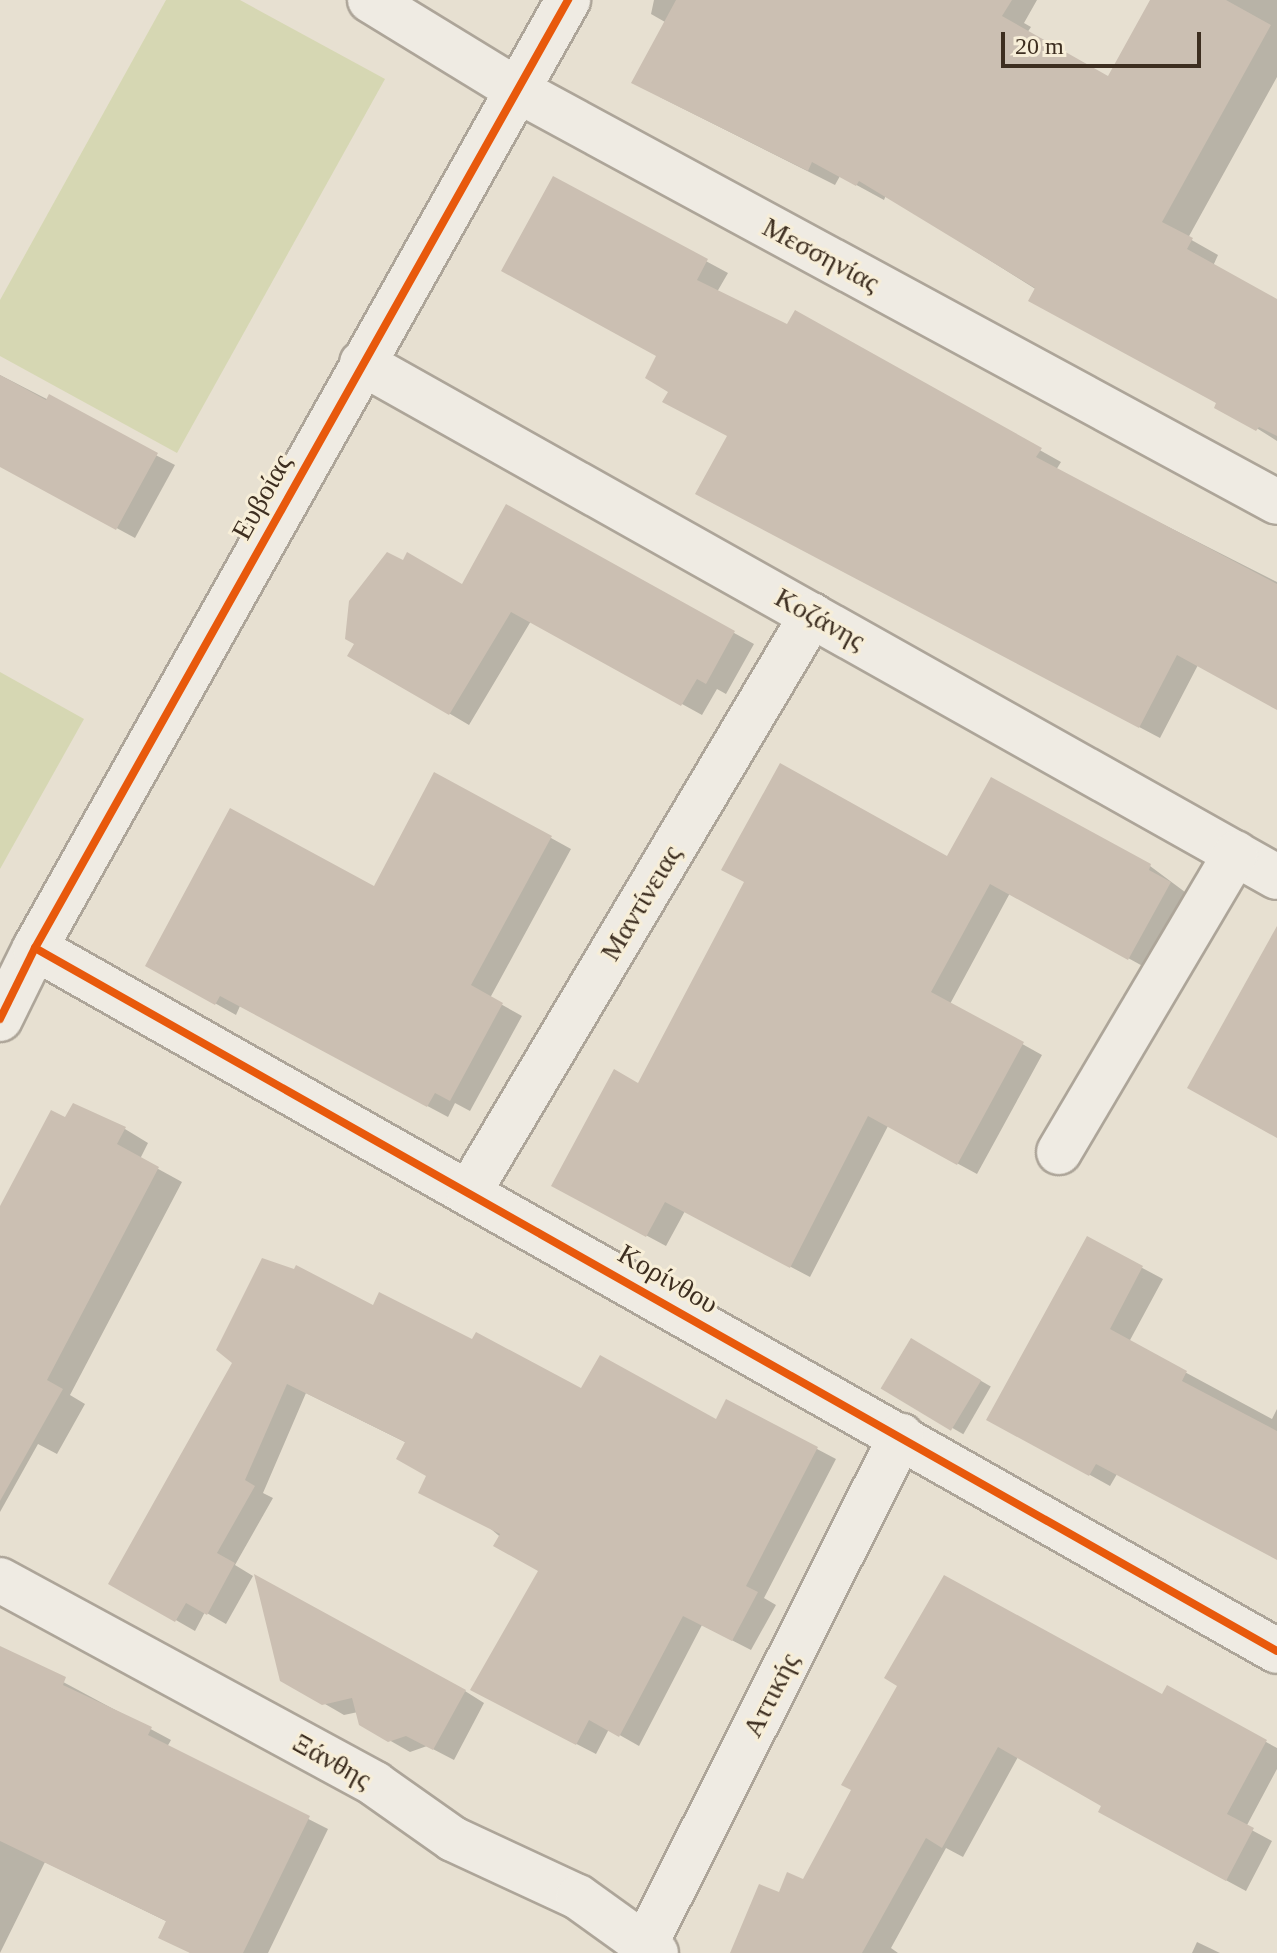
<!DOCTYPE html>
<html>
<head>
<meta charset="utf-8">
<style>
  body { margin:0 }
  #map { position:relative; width:1277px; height:1953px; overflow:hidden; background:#e7e0d1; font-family:"Times New Roman",serif }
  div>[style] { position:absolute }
  .green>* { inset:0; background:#d6d7b3 }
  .shadow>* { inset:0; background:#0003; transform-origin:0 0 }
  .building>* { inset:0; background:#cbbfb2; transform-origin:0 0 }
  .roads { filter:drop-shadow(2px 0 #ada599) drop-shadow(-2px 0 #ada599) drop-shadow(0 2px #ada599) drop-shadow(0 -2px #ada599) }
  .minor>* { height:44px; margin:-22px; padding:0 22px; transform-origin:22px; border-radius:22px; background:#efebe3 }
  .cycleway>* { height:8px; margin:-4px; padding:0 4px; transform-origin:4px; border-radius:4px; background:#e8590c }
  span { translate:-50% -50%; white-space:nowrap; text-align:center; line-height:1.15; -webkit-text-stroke:6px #f7eed8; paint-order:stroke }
  .street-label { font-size:28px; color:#3d2e20 }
  .scale { position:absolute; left:1001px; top:32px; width:200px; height:36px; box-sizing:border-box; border:4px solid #3d2e20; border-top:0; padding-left:10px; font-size:24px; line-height:28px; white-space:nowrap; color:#3d2e20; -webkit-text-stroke:6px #f7eed8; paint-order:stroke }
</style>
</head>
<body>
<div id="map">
  <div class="green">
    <div style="clip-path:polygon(166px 0,240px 0,385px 79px,177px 453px,0 356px,0 300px)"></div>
    <div style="clip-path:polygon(0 672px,84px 719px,0 869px)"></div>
  </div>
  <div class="shadow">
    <div style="clip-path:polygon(654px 0,1037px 0,1024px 23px,1031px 27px,1027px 33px,1108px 78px,1153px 0,1277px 0,1277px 77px,1188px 238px,1218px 255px,1213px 266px,1277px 300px,1277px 441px,886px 195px,884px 200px,840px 176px,835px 185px,660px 97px,665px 22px,651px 14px)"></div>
    <div style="clip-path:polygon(554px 179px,728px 273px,717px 292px,788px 327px,796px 313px,1061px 462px,1056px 470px,1277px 582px,1277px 709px,1198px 665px,1160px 738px,719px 505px,729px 436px,671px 391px,659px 356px)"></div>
    <div style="clip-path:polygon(0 375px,175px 465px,135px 538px,28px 480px,0 456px)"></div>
    <div style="clip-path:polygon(507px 507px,754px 644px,726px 694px,717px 689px,702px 715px,531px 621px,469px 725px,350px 655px,463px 587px)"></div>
    <div style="clip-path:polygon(435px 774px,571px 849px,490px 998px,522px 1016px,470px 1111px,455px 1103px,448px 1117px,240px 1006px,236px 1015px,147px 965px,374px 889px)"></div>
    <div style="clip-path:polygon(948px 859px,1150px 866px,1189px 895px,1148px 969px,1010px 893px,950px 1004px,1042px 1055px,977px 1174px,888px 1126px,810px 1277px,685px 1211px,666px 1246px,573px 1196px,639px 1085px)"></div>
    <div style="clip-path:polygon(66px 1120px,125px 1129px,148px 1143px,140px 1159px,182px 1182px,70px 1395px,85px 1404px,57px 1454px,38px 1444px,0 1512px,0 1209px)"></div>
    <div style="clip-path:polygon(1088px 1239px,1163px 1279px,1129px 1342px,1272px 1419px,1277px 1409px,1277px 1558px,1117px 1474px,1110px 1486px,989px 1419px)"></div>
    <div style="clip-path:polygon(374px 1308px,473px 1342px,582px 1391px,817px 1449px,836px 1459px,764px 1598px,776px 1605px,751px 1650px,702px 1625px,639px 1746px,609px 1729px,596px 1754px,491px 1700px,540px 1571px,429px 1476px,407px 1443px,306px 1393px,263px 1493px,273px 1498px,235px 1565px,253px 1576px,226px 1624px,205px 1612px,195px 1631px,111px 1583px,234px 1363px)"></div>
    <div style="left:912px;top:1341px;width:91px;height:55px;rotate:30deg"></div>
    <div style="clip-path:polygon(0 1648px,171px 1740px,167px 1747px,328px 1829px,268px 1953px,190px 1953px,168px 1922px,45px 1862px,0 1953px)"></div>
    <div style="clip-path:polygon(282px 1679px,465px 1691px,484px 1703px,454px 1760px,427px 1746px,410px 1752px,361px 1724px,358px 1712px,344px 1715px)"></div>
    <div style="clip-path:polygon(1168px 1688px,1277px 1748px,1277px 1769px,1246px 1827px,1272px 1841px,1246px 1891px,1120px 1823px,1104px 1806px,1018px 1757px,963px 1857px,946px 1848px,891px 1948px,898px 1953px,732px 1953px,780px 1895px,804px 1882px,853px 1789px,1163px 1697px)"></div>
    <div style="clip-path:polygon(1197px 1942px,1220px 1953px,1192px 1953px)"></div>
  </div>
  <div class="building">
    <div style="clip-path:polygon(676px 0,1012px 0,1002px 16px,1108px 76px,1150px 0,1226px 0,1271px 25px,1162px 222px,1193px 238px,1187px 249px,1277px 299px,1277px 436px,1259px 427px,1256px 431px,1214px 408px,1216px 403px,1028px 301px,1035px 288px,859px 181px,856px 186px,812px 162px,808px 171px,631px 83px)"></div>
    <div style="clip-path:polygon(553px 176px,708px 259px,697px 280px,787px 324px,795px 310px,1042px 448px,1036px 457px,1277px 584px,1277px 710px,1177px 655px,1139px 728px,695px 494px,727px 436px,662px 402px,668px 392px,645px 378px,656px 356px,501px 271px)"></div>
    <div style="clip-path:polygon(0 375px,46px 400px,49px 394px,158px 453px,116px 530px,0 467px)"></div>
    <div style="clip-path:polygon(506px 504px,735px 631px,706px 684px,697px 679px,681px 706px,511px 612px,449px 715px,347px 656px,354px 644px,345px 639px,349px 601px,387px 552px,403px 560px,407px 552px,462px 584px)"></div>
    <div style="clip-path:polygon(780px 763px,947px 856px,991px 777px,1151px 864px,1149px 870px,1171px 882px,1128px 960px,990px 884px,931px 992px,1024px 1042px,957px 1165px,868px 1116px,790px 1268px,665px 1202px,646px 1237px,551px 1186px,614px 1069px,638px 1083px,744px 882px,721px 870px)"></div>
    <div style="clip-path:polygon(434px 772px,552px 836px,471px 985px,503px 1003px,450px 1101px,435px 1093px,427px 1107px,220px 996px,215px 1005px,145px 966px,230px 808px,374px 886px)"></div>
    <div style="clip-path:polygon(1277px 926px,1277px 1138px,1187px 1088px)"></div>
    <div style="clip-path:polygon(73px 1103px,126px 1127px,117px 1144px,159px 1167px,47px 1380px,63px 1389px,0 1501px,0 1206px,51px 1110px,65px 1117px)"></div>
    <div style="clip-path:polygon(1087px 1236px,1143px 1266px,1110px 1329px,1187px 1371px,1182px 1381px,1277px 1431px,1277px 1560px,1096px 1464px,1089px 1476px,986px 1420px)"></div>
    <div style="clip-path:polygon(262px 1258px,294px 1269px,296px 1265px,373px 1305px,379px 1292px,472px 1339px,476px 1332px,581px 1388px,600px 1355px,716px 1419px,726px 1399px,818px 1447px,746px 1586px,758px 1592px,732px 1641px,683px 1616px,619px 1737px,589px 1720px,576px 1745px,470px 1690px,538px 1571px,493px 1546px,500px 1534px,418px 1493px,426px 1476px,396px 1459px,405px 1442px,287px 1384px,245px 1480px,255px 1486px,217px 1553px,235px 1563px,207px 1615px,186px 1603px,175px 1622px,108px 1584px,232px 1363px,216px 1350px)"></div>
    <div style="left:911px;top:1338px;width:82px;height:59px;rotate:31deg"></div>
    <div style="clip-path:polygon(254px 1574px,466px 1690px,433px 1750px,406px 1736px,388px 1742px,359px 1725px,352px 1698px,322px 1705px,280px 1681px)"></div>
    <div style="clip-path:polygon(944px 1575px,1162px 1694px,1167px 1685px,1267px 1740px,1227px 1814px,1254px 1828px,1226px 1881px,1098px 1812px,1101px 1806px,998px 1747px,942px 1848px,926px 1838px,862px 1953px,730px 1953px,759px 1884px,779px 1892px,787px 1872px,803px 1879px,851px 1790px,841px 1785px,897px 1686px,884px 1678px)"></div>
    <div style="clip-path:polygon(0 1646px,66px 1677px,63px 1685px,152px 1727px,148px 1735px,310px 1816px,243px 1953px,190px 1953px,158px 1938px,166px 1921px,0 1841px)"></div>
  </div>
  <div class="roads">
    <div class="minor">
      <div style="left:370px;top:0;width:172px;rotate:31.5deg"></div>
      <div style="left:517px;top:90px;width:864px;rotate:28.46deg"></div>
      <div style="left:362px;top:363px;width:1049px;rotate:29.33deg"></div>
      <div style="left:35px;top:948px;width:1427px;rotate:29.51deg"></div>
      <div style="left:0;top:1019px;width:79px;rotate:-63.8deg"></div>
      <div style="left:35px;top:948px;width:1088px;rotate:-60.65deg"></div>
      <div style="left:1059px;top:1152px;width:347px;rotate:-59.4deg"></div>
      <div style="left:469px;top:1192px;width:671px;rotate:-59.27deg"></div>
      <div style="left:0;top:1580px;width:427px;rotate:28.5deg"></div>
      <div style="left:375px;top:1784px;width:95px;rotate:35.2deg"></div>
      <div style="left:453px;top:1839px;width:138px;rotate:24.9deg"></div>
      <div style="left:578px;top:1897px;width:96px;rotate:35.7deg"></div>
      <div style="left:641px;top:1953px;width:579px;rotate:-63.3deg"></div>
    </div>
  </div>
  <div class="cycleway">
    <div style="left:35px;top:948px;width:1427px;rotate:29.51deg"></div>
    <div style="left:0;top:1019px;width:79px;rotate:-63.8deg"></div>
    <div style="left:35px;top:948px;width:1088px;rotate:-60.65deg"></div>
  </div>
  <div class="street-label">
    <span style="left:821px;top:255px;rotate:28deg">Μεσσηνίας</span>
    <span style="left:262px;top:497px;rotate:-61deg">Ευβοίας</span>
    <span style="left:820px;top:619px;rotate:29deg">Κοζάνης</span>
    <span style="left:641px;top:903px;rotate:-59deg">Μαντίνειας</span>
    <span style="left:668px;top:1279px;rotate:30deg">Κορίνθου</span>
    <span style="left:771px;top:1695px;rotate:-63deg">Αττικής</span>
    <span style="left:332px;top:1761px;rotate:29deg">Ξάνθης</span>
  </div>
  <div class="scale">20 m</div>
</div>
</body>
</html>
